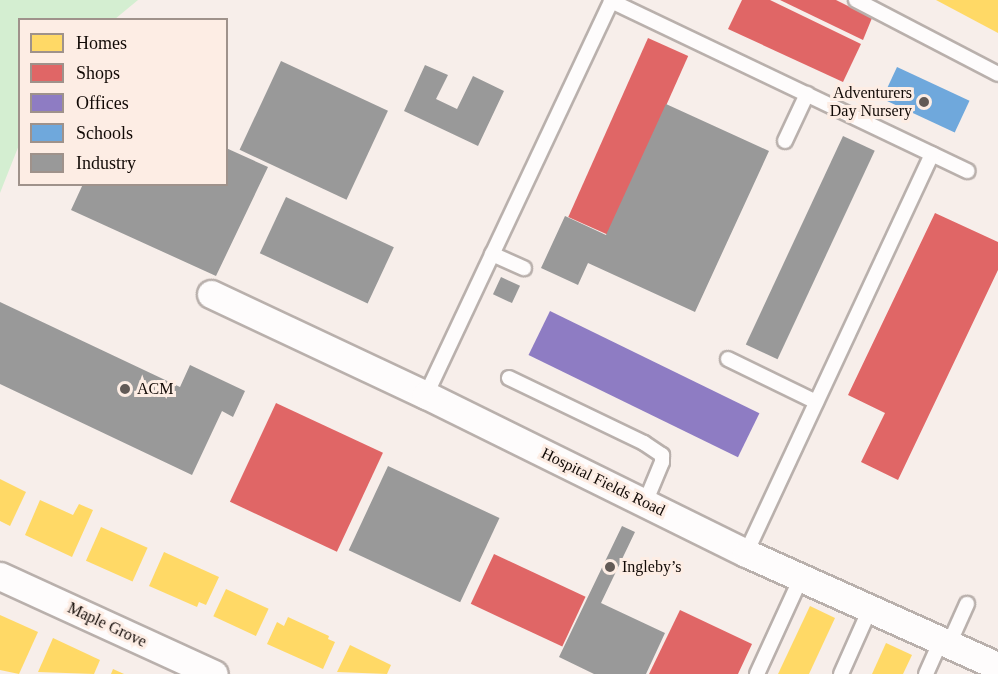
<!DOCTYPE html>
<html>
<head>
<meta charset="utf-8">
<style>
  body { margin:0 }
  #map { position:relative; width:998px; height:674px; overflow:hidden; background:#f7eeea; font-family:Georgia,serif }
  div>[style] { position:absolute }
  .green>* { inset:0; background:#d4eed1 }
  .homes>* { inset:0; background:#ffd966; transform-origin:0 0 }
  .shops>* { inset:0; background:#e06666; transform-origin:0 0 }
  .offices>* { inset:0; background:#8e7cc3; transform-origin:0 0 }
  .schools>* { inset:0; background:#6fa8dc; transform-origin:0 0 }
  .industry>* { inset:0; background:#999; transform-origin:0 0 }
  .roads { filter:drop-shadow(2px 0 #b9b0ac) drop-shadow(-2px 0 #b9b0ac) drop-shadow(0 2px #b9b0ac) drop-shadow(0 -2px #b9b0ac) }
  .lane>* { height:14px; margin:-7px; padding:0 7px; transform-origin:7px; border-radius:7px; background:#fefcfc }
  .street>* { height:27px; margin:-13.5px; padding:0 13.5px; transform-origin:13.5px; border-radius:13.5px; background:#fefcfc }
  .dots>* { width:16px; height:16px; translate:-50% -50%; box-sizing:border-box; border:3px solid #fdede4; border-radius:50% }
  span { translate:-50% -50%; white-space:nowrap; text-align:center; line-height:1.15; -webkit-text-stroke:6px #fdede4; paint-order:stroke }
  .poi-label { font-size:16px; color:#120a06 }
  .right { translate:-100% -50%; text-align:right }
  .left { translate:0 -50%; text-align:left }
  .street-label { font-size:16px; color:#120a06 }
  .legend { position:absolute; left:18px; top:18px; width:210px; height:168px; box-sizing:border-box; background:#fdede4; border:2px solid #9f928b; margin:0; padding:8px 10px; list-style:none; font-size:18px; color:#120a06 }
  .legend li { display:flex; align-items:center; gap:12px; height:30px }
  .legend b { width:30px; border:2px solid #9f928b }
</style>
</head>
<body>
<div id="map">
  <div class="green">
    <div style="clip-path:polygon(0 0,138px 0,115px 19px,20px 20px,19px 145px,0 193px)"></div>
  </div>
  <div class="homes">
    <div style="clip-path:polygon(936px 0,998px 0,998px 33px)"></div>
    <div style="clip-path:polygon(0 479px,26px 492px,10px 526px,0 521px)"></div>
    <div style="clip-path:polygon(40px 500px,73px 515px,79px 504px,93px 510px,72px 557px,25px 535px)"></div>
    <div style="left:101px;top:527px;width:51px;height:37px;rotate:24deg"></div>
    <div style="clip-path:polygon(164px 552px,219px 577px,206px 605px,199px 602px,197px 607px,149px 586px)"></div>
    <div style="left:226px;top:589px;width:47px;height:30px;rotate:25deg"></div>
    <div style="clip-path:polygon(810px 606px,835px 618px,809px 674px,778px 674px)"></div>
    <div style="clip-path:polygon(0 615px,38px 632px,19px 674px,0 670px)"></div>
    <div style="clip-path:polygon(288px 617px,329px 636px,328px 639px,335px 642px,323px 669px,267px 644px,277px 622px,284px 626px)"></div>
    <div style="clip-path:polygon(53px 638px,100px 660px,94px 674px,38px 672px)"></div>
    <div style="clip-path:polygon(886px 643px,912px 655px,903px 674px,872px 674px)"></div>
    <div style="clip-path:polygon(350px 645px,391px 665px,387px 674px,337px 672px)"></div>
    <div style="clip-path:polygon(113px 669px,124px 674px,111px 674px)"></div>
  </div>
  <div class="shops">
    <div style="clip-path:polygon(742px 0,770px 0,861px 44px,843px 82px,728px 29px)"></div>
    <div style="clip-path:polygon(780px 0,836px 0,872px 18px,863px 40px)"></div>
    <div style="left:648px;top:38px;width:44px;height:196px;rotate:24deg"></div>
    <div style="clip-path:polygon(935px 213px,998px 242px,998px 270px,898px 480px,861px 462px,885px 413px,848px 395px)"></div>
    <div style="left:276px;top:403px;width:118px;height:109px;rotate:25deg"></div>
    <div style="left:494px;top:554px;width:101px;height:55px;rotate:25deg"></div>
    <div style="clip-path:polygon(680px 610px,752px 644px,738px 674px,649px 674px)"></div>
  </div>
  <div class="offices">
    <div style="left:550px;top:311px;width:233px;height:49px;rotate:26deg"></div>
  </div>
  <div class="schools">
    <div style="left:897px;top:67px;width:80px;height:35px;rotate:25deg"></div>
  </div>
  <div class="industry">
    <div style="left:281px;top:61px;width:118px;height:98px;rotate:25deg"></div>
    <div style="clip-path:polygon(425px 65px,448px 75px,436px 99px,457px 109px,473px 76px,504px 91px,478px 146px,404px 111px)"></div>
    <div style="clip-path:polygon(666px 104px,769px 151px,695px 312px,588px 263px,578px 285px,541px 268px,565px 216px,606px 235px)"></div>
    <div style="left:843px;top:136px;width:35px;height:230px;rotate:25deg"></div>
    <div style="clip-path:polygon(226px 148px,268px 167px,216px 276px,71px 210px,83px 184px,226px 184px)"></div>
    <div style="left:286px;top:197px;width:119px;height:62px;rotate:25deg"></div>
    <div style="left:501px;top:277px;width:21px;height:19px;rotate:25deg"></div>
    <div style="clip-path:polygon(0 302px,180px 387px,190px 365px,245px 391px,233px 417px,222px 411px,192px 475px,0 384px)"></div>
    <div style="left:388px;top:466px;width:123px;height:93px;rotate:25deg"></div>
    <div style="clip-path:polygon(622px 526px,635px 532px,601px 603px,665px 633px,646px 674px,594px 674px,559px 657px)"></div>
  </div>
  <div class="roads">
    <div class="lane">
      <div style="left:856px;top:0;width:160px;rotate:27.5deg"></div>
      <div style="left:785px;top:141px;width:52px;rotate:-64.9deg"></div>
      <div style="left:492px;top:254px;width:35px;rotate:24deg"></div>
      <div style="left:728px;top:359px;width:98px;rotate:26deg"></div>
      <div style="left:509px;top:378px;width:150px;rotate:25.7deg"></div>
      <div style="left:644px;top:443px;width:22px;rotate:34deg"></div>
      <div style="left:662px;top:455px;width:7px;rotate:90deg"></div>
      <div style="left:662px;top:462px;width:44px;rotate:112.5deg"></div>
      <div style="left:426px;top:395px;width:435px;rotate:-64.8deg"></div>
      <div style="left:611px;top:1px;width:395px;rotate:25.5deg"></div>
      <div style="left:746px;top:553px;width:440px;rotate:-65deg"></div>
      <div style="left:949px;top:644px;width:44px;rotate:-65.8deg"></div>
      <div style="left:757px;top:674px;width:106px;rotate:-65.4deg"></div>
      <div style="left:841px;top:674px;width:71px;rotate:-66deg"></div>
      <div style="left:926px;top:674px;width:36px;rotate:-66deg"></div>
    </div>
    <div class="street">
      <div style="left:211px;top:294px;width:238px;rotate:25.2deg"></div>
      <div style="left:426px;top:395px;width:357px;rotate:26.3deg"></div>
      <div style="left:746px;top:553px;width:276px;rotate:24.2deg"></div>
      <div style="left:0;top:576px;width:235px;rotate:24.6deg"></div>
    </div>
  </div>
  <div class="dots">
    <div style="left:924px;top:102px;background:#625a56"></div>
    <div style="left:125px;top:389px;background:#625a56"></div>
    <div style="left:610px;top:567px;background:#625a56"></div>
  </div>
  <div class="poi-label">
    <span class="right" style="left:912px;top:102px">Adventurers<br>Day Nursery</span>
    <span class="left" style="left:137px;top:389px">ACM</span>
    <span class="left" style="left:622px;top:567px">Ingleby’s</span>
  </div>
  <div class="street-label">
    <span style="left:603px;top:482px;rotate:26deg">Hospital Fields Road</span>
    <span style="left:107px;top:625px;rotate:25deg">Maple Grove</span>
  </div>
  <ul class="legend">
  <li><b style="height:16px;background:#ffd966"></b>Homes</li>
  <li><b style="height:16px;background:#e06666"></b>Shops</li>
  <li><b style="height:16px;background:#8e7cc3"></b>Offices</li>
  <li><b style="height:16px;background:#6fa8dc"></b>Schools</li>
  <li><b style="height:16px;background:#999"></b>Industry</li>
  </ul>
</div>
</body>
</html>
